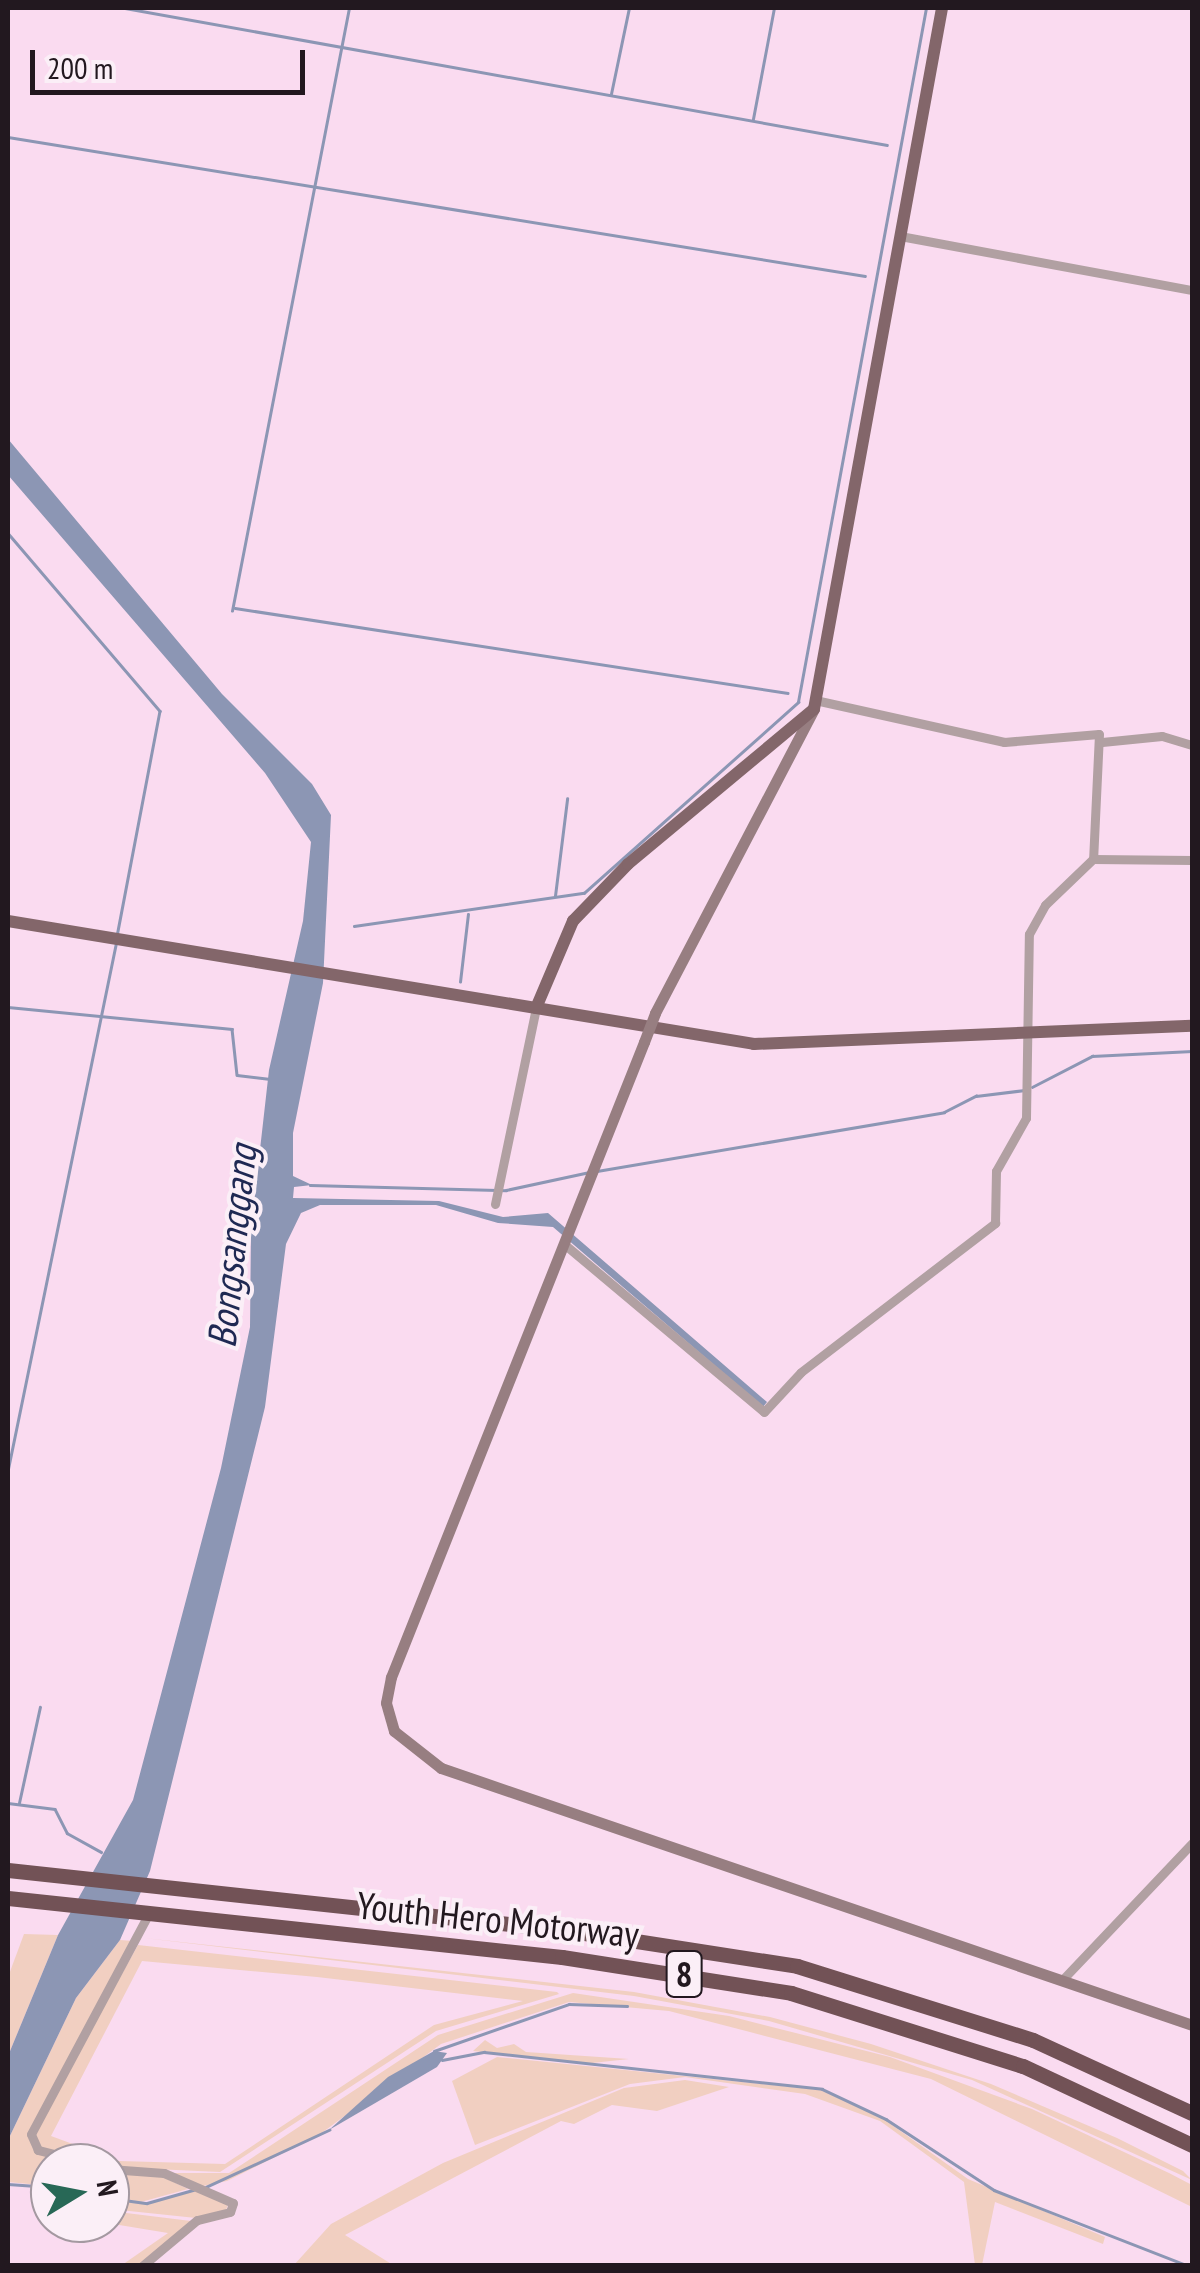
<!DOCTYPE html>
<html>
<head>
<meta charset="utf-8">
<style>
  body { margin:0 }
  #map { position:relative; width:1200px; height:2273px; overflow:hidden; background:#fadbf0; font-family:"PT Sans Narrow",sans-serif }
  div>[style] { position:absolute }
  .green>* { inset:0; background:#f1cfc1 }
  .water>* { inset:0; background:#8c96b4 }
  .stream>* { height:2.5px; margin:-1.25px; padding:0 1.25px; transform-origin:1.25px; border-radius:1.25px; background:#8c96b4 }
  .street>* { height:9px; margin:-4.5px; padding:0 4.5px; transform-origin:4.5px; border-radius:4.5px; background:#b1a0a2 }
  .secondary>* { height:11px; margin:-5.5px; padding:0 5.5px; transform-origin:5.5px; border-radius:5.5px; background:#977e81 }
  .primary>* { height:12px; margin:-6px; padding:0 6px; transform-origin:6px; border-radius:6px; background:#83666a }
  .highway>* { height:15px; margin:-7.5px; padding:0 7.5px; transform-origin:7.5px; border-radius:7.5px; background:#725256 }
  .secondary-bridge>* { height:11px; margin:-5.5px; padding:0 5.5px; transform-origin:5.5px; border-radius:5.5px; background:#977e81 }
  span { translate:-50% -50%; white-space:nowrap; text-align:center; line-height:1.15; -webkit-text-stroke:8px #fbeff7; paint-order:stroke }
  .shield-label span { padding:2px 8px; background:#fbeff7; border:2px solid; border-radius:8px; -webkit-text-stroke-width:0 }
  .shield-label { font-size:35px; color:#22181f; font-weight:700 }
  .street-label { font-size:38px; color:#22181f }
  .water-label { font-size:40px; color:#1f2953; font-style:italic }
  .frame { position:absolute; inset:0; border:10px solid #22181f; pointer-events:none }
  .north { position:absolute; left:30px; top:2143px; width:100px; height:100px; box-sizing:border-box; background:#fbeff7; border:2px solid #a499a1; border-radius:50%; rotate:80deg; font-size:28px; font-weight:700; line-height:40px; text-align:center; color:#22181f }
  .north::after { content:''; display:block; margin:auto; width:35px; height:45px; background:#286856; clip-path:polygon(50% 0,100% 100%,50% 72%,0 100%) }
  .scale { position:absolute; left:30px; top:50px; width:275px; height:45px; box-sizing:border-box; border:5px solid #22181f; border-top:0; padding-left:12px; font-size:30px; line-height:35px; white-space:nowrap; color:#22181f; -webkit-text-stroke:8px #fbeff7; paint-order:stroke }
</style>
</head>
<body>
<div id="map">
  <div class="green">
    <div style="clip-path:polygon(24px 1934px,58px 1935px,8px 2056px,8px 1977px)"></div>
    <div style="clip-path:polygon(144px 1938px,634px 1992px,770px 2017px,871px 2044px,991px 2084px,1117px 2138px,1183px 2171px,1192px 2180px,972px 2080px,769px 2021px,634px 1996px)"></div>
    <div style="clip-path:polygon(120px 1940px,133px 1941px,29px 2139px,37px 2152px,80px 2163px,50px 2163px,50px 2186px,8px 2182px,8px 2140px,76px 1998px)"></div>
    <div style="clip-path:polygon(evenodd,138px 1945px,557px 1992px,559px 1994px,436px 2031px,220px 2172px,110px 2167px,39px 2148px,33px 2134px,138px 1945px,142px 1961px,317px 1977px,523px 2001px,434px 2025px,225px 2164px,119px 2161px,51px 2136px,142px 1961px)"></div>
    <div style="clip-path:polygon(573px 1993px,729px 2016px,890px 2057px,1032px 2109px,1169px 2173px,1192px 2185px,1192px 2207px,931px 2079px,669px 2011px,569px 2002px,441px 2044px,319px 2135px,227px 2181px,203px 2186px,166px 2173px,229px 2173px,438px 2035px)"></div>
    <div style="clip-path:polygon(485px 2040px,497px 2048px,514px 2044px,526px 2052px,629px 2059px,583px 2064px,473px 2051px)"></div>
    <div style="clip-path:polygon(497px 2057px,821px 2090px,885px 2120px,968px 2179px,1105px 2237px,1103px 2244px,995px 2202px,982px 2265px,975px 2265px,964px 2182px,880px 2121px,805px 2094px,685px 2077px,630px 2084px,475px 2145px,452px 2081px)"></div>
    <div style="clip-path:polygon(685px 2080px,729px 2087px,657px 2111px,612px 2105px,574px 2124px,561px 2121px,345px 2235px,393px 2265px,294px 2265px,331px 2224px,443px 2163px,624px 2088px)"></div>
    <div style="clip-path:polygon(110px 2171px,161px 2176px,188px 2189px,141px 2202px,110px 2196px)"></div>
    <div style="clip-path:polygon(196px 2190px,229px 2202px,226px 2210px,196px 2218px,110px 2209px,110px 2199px,147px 2204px)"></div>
    <div style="clip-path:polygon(110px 2211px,191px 2221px,140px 2266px,122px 2265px,168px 2233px,107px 2223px)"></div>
  </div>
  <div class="water">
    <div style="clip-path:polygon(8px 439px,222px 694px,312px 784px,331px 815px,323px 983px,293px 1133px,293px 1176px,312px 1185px,294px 1187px,293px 1198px,439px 1201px,503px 1217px,548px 1213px,767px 1402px,763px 1407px,553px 1227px,498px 1223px,436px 1205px,320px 1205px,301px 1213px,286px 1244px,265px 1407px,150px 1871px,120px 1940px,76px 1998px,8px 2140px,8px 2056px,58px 1935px,133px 1800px,221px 1468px,250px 1327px,251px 1229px,269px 1070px,303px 921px,311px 842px,265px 773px,8px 475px)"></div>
    <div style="clip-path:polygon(434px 2051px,447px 2053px,437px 2067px,329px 2130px,388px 2077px)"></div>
  </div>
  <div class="stream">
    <div style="left:125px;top:8px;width:774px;rotate:10.19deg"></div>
    <div style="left:611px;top:94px;width:88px;rotate:-78.2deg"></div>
    <div style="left:753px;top:119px;width:113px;rotate:-79.3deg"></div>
    <div style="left:8px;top:137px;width:868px;rotate:9.21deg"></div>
    <div style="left:8px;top:533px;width:234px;rotate:49.5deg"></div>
    <div style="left:160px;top:711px;width:229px;rotate:100.8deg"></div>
    <div style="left:235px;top:608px;width:559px;rotate:8.74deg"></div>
    <div style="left:232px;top:611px;width:614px;rotate:-79.02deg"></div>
    <div style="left:555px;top:896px;width:98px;rotate:-82.9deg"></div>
    <div style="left:354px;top:926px;width:232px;rotate:-8.2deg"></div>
    <div style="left:584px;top:893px;width:287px;rotate:-41.7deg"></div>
    <div style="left:798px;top:702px;width:706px;rotate:-79.55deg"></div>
    <div style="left:460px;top:982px;width:68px;rotate:-83.3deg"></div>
    <div style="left:8px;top:1007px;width:225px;rotate:5.6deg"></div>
    <div style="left:232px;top:1029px;width:46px;rotate:83.8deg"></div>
    <div style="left:237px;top:1075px;width:31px;rotate:7deg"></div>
    <div style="left:1032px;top:1087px;width:68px;rotate:-27.3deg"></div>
    <div style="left:1092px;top:1056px;width:100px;rotate:-2.9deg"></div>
    <div style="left:597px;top:1171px;width:352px;rotate:-9.6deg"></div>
    <div style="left:944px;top:1112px;width:36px;rotate:-27deg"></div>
    <div style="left:976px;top:1096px;width:49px;rotate:-7deg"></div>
    <div style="left:310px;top:1185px;width:196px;rotate:1.5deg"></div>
    <div style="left:506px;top:1190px;width:85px;rotate:-12.2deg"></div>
    <div style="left:8px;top:1469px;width:537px;rotate:-78.4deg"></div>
    <div style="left:8px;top:1803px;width:47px;rotate:7.3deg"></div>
    <div style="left:55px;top:1809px;width:27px;rotate:63deg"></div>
    <div style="left:67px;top:1833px;width:39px;rotate:29deg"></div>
    <div style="left:19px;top:1803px;width:98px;rotate:-77.7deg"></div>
    <div style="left:434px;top:2051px;width:143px;rotate:-19.2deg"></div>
    <div style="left:569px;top:2004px;width:58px;rotate:2deg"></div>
    <div style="left:442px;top:2060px;width:43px;rotate:-10.8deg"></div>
    <div style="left:484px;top:2052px;width:340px;rotate:6.2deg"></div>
    <div style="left:822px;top:2089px;width:71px;rotate:25.1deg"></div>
    <div style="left:886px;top:2119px;width:129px;rotate:33.3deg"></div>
    <div style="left:994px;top:2190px;width:209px;rotate:21.3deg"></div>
    <div style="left:8px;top:2153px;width:12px;rotate:90deg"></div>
    <div style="left:8px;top:2184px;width:42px;rotate:4.1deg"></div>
    <div style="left:206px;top:2187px;width:136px;rotate:-24.9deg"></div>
    <div style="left:110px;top:2198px;width:37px;rotate:8deg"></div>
    <div style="left:147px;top:2203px;width:48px;rotate:-15.8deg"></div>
  </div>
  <div class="street">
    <div style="left:900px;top:236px;width:297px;rotate:10.5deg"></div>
    <div style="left:815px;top:700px;width:194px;rotate:12.5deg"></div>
    <div style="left:1004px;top:742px;width:95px;rotate:-4.8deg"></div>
    <div style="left:1099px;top:734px;width:125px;rotate:92.7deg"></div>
    <div style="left:1102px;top:742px;width:60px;rotate:-5.7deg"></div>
    <div style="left:1162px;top:736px;width:31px;rotate:17deg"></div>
    <div style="left:495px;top:1204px;width:200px;rotate:-78.2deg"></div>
    <div style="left:564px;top:1244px;width:261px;rotate:40deg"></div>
    <div style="left:764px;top:1412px;width:54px;rotate:-47.2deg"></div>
    <div style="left:801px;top:1372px;width:245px;rotate:-37.5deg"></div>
    <div style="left:995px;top:1223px;width:52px;rotate:-88.9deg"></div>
    <div style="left:996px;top:1171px;width:61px;rotate:-60.5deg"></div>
    <div style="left:1026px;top:1118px;width:184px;rotate:-89.1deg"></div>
    <div style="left:1029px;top:934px;width:33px;rotate:-61deg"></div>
    <div style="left:1045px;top:905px;width:66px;rotate:-43.8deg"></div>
    <div style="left:1093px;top:859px;width:99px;rotate:0.6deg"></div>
    <div style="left:1064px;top:1978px;width:186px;rotate:-46.5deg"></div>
    <div style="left:90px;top:2163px;width:54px;rotate:-166deg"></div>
    <div style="left:38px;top:2150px;width:17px;rotate:-114deg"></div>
    <div style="left:31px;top:2134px;width:251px;rotate:-61.9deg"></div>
    <div style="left:110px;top:2169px;width:54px;rotate:4.2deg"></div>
    <div style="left:164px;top:2173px;width:75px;rotate:23.5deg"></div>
    <div style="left:233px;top:2203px;width:9px;rotate:108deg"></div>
    <div style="left:230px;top:2212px;width:34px;rotate:166deg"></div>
    <div style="left:197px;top:2220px;width:72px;rotate:140.1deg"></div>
  </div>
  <div class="secondary">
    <div style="left:655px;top:1013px;width:343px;rotate:-62.4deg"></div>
    <div style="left:644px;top:1042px;width:684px;rotate:111.72deg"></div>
    <div style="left:391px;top:1677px;width:26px;rotate:101deg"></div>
    <div style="left:386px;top:1703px;width:29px;rotate:74deg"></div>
    <div style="left:394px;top:1731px;width:60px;rotate:38.2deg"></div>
    <div style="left:441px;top:1768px;width:794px;rotate:18.89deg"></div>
  </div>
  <div class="primary">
    <div style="left:8px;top:921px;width:756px;rotate:9.36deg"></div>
    <div style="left:754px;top:1044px;width:438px;rotate:-2.4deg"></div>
    <div style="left:536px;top:1008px;width:95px;rotate:-67deg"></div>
    <div style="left:573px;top:921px;width:79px;rotate:-46deg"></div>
    <div style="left:628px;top:864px;width:242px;rotate:-39.8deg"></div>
    <div style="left:814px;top:709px;width:713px;rotate:-79.65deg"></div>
  </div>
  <div class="highway">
    <div style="left:8px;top:1870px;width:560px;rotate:6.15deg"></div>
    <div style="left:565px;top:1930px;width:235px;rotate:8.8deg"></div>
    <div style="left:797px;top:1966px;width:247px;rotate:17.4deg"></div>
    <div style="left:1033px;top:2040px;width:175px;rotate:24.7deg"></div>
    <div style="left:8px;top:1898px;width:557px;rotate:6.08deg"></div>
    <div style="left:562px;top:1957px;width:232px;rotate:8.9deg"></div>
    <div style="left:791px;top:1993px;width:243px;rotate:17.5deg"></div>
    <div style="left:1023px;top:2066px;width:187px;rotate:25.1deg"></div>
  </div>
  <div class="secondary-bridge">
    <div style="left:644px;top:1042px;width:31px;rotate:-69deg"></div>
  </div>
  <div class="shield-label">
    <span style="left:684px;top:1974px">8</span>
  </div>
  <div class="street-label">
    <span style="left:498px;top:1919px;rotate:6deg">Youth Hero Motorway</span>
  </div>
  <div class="water-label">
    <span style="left:231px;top:1246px;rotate:-84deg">Bongsanggang</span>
  </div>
  <div class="frame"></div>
  <div class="north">N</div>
  <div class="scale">200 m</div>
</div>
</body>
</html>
